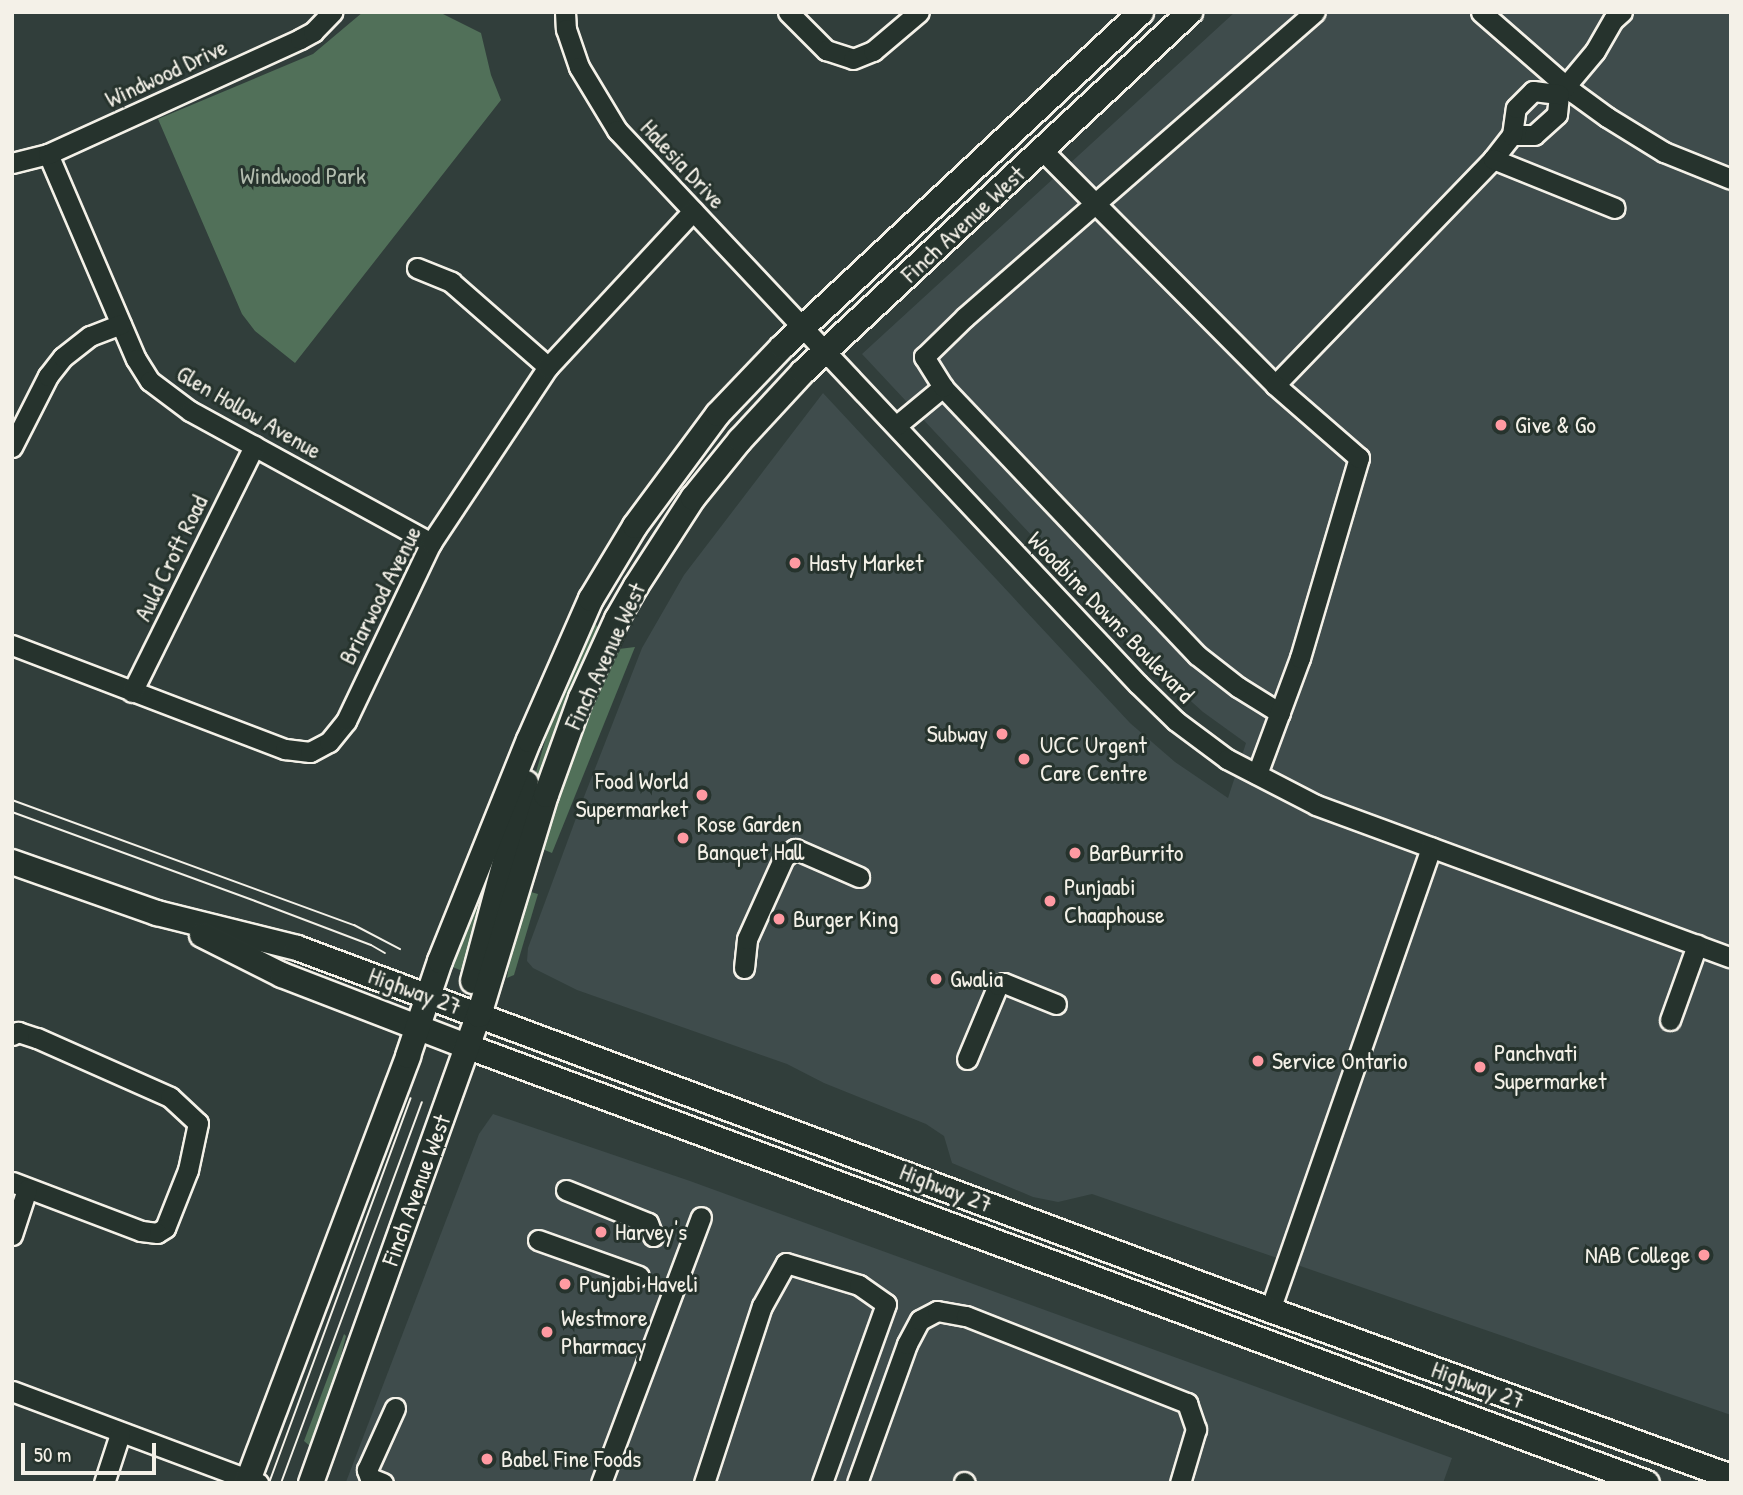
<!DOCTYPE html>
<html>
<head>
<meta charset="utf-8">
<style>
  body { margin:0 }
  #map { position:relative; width:1743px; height:1495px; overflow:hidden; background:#313e3b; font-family:"Patrick Hand",sans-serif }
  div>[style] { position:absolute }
  .built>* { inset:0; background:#3f4c4c }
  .green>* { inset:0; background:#517059 }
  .roads { filter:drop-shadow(2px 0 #f4f1e8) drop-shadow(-2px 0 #f4f1e8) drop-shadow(0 2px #f4f1e8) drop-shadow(0 -2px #f4f1e8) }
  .minor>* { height:19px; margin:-9.5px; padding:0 9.5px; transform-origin:9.5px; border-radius:9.5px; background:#26332d }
  .major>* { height:24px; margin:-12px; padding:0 12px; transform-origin:12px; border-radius:12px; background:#26332d }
  .tram>* { height:2px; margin:-1px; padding:0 1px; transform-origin:1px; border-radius:1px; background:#f4f1e8 }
  .dots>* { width:19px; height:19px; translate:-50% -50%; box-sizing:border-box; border:4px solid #26332d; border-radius:50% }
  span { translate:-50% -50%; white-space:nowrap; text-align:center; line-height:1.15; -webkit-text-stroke:6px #26332d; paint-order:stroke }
  .street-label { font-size:24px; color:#f4f1e8 }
  .park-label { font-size:24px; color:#b3bdaf }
  .poi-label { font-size:24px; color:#f4f1e8 }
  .left { translate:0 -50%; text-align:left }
  .right { translate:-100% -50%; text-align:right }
  .frame { position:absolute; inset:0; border:14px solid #f4f1e8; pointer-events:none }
  .scale { position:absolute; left:21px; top:1443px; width:135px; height:32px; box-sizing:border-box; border:4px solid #f4f1e8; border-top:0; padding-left:9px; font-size:21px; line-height:24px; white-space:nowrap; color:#f4f1e8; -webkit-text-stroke:5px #26332d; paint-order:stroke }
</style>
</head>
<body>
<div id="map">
  <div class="built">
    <div style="clip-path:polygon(1235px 12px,1731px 12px,1731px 1415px,1092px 1194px,1058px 1202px,1033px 1197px,952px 1163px,944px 1136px,926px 1124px,824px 1083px,787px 1064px,577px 990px,533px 968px,527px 961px,528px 948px,582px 802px,642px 648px,684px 575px,823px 393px,1130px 723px,1175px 762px,1228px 798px,1246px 743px,1203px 712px,1163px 676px,862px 354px)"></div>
    <div style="clip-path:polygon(493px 1114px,690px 1181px,1452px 1458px,1443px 1483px,346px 1482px,479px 1134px)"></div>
  </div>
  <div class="green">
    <div style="clip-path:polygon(363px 12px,439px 12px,481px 33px,491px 75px,501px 100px,295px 363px,255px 331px,242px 314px,158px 119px,313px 54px)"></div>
    <div style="clip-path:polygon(594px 621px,598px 628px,559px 717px,532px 800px,534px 779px,554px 710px)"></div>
    <div style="clip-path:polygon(635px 647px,552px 853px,540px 848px,597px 688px,613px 654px,619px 649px)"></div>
    <div style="clip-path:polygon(504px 823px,465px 972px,450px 966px)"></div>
    <div style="clip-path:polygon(527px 891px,538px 894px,514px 975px,507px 978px,513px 942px)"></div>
    <div style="clip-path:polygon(344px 1334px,346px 1336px,322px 1428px,310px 1446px,304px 1441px)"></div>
  </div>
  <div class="roads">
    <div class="minor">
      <div style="left:565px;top:12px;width:17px;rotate:87deg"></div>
      <div style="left:566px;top:29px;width:40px;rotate:71.1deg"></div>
      <div style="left:579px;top:67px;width:74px;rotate:58.9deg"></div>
      <div style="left:617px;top:130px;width:760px;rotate:46.76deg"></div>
      <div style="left:1138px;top:684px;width:53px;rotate:44.2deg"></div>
      <div style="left:1176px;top:721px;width:64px;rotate:36.7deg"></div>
      <div style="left:1227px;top:759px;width:100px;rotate:27.3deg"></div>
      <div style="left:1316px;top:805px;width:442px;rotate:20.2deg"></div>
      <div style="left:788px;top:12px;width:54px;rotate:45deg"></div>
      <div style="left:826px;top:50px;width:28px;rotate:18deg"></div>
      <div style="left:853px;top:59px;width:22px;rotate:-22deg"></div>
      <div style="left:873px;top:51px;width:60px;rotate:-40.3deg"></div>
      <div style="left:1481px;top:12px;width:123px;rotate:41.1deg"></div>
      <div style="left:1574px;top:93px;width:41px;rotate:36deg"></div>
      <div style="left:1607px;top:117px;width:67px;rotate:31.6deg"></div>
      <div style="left:1664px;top:152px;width:72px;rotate:21.9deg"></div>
      <div style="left:1512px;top:135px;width:22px"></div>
      <div style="left:1534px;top:135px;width:31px;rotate:-42deg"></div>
      <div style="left:1557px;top:114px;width:20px;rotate:-84deg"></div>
      <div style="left:1559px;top:94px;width:56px;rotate:-50.1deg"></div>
      <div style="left:1595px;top:51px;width:36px;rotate:-60deg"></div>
      <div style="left:1613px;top:20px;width:12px;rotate:-42deg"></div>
      <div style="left:1042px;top:150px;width:331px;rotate:45.2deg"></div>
      <div style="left:1275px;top:385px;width:314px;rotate:-46deg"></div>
      <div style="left:1493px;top:159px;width:31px;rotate:-52deg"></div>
      <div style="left:1512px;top:135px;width:27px;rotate:-82deg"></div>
      <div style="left:1516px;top:108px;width:24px;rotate:-45deg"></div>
      <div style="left:1533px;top:91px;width:26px;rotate:7deg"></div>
      <div style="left:48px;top:154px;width:223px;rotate:66.8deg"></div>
      <div style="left:136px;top:359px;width:26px;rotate:58deg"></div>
      <div style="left:150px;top:381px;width:50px;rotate:36.9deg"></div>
      <div style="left:190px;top:411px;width:275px;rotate:28.7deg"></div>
      <div style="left:1493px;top:159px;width:131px;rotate:21.9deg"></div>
      <div style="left:12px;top:163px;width:37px;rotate:-14deg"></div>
      <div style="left:48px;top:154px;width:277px;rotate:-24.5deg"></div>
      <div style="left:300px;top:39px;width:15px;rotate:-28deg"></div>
      <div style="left:313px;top:32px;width:28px;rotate:-46deg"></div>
      <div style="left:417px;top:268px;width:37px;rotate:22deg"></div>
      <div style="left:451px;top:282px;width:129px;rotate:41.2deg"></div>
      <div style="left:897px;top:425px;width:60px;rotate:-39.6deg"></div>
      <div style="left:12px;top:447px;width:80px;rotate:-63.1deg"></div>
      <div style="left:48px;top:376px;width:24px;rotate:-52deg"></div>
      <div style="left:63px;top:357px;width:34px;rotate:-38deg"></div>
      <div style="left:90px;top:336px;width:33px;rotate:-21deg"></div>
      <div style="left:12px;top:645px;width:292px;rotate:20.9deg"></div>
      <div style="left:285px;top:749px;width:25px;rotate:7deg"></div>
      <div style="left:310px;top:752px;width:21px;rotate:-28deg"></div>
      <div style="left:329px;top:742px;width:27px;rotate:-51deg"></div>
      <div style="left:346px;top:721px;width:197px;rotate:-64.5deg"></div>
      <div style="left:431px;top:543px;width:211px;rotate:-56.4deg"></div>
      <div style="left:548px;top:367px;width:213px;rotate:-47.1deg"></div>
      <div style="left:132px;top:692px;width:275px;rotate:-63.6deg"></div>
      <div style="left:1280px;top:713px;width:49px;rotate:-148.2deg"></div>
      <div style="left:1238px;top:687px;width:52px;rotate:-142deg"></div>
      <div style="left:1197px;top:655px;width:369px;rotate:-133.5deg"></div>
      <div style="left:943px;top:387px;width:36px;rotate:-122deg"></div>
      <div style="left:924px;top:357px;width:57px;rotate:-44.3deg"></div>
      <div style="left:965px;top:317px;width:464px;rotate:-41.1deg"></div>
      <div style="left:1257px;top:774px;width:124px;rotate:-69.7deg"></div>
      <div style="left:1300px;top:658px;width:209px;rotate:-73.6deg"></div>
      <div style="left:1359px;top:458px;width:111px;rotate:-139deg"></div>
      <div style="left:744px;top:968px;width:29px;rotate:-84deg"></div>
      <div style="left:747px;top:939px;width:90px;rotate:-65.7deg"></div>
      <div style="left:784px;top:857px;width:14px;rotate:-36deg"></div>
      <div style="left:795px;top:849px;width:70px;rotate:23.6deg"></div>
      <div style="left:1670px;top:1020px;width:80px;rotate:-70.2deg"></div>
      <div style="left:12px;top:1035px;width:7px;rotate:-27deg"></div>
      <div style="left:18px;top:1032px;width:20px;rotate:18deg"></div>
      <div style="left:37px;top:1038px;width:145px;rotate:23.9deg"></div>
      <div style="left:170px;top:1097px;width:38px;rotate:43deg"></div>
      <div style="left:198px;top:1123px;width:48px;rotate:102deg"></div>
      <div style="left:188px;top:1170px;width:62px;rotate:111.6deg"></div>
      <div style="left:165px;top:1228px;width:9px;rotate:148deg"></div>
      <div style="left:157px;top:1233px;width:16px;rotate:-173deg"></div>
      <div style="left:141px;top:1231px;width:138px;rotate:-159.2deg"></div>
      <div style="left:967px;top:1059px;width:80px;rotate:-67.3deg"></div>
      <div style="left:998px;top:985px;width:6px;rotate:-18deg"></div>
      <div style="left:1004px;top:983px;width:56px;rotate:22deg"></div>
      <div style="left:566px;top:1190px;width:88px;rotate:21.9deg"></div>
      <div style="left:648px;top:1223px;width:14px;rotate:69deg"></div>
      <div style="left:12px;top:1235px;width:48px;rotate:-71.9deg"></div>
      <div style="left:538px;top:1240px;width:107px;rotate:19.6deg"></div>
      <div style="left:1270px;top:1310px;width:490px;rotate:-70.8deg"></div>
      <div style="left:12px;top:1391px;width:263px;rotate:20.5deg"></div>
      <div style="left:964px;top:1482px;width:1px;rotate:45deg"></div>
      <div style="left:104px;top:1483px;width:52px;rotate:-71.9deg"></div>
      <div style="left:383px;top:1483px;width:14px;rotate:-159deg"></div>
      <div style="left:370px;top:1478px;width:9px;rotate:-111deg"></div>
      <div style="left:367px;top:1470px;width:68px;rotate:-65.7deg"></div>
      <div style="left:601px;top:1483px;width:284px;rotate:-69.4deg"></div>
      <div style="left:704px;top:1483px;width:186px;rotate:-71.9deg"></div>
      <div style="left:762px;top:1306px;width:49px;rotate:-60.8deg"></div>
      <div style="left:786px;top:1263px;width:76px;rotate:16.8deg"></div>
      <div style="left:859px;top:1285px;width:33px;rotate:35deg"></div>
      <div style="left:886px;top:1304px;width:190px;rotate:109.7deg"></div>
      <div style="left:857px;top:1483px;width:148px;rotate:-70.2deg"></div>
      <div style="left:907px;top:1344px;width:27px;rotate:-62deg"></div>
      <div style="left:920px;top:1320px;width:19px;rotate:-28deg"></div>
      <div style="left:937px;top:1311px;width:29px;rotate:10deg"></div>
      <div style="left:966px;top:1316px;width:238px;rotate:21.5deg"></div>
      <div style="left:1187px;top:1403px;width:28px;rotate:71deg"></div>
      <div style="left:1196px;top:1429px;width:56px;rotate:106.5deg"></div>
    </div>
    <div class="major">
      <div style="left:12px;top:862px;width:154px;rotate:19.4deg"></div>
      <div style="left:157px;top:913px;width:144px;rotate:14deg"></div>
      <div style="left:297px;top:948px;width:1038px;rotate:20.41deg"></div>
      <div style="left:1270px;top:1310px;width:490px;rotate:19.9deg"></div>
      <div style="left:202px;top:935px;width:89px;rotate:26.6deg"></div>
      <div style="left:282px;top:975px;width:197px;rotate:21.1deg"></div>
      <div style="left:466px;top:1046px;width:1259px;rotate:20.31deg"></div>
      <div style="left:473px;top:981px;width:205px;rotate:-75deg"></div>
      <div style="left:247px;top:1483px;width:456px;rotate:-69.3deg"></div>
      <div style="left:408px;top:1056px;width:100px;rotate:-71.4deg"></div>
      <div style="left:440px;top:961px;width:238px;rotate:-68.1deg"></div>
      <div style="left:529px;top:740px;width:154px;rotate:-66.3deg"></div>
      <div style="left:591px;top:599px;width:85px;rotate:-58.9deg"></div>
      <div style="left:635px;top:526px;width:139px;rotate:-53.5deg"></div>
      <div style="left:718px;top:414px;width:93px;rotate:-46.3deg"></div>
      <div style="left:782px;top:347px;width:491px;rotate:-43deg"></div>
      <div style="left:311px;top:1483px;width:497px;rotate:-70.3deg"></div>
      <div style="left:479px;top:1015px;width:230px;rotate:-73.1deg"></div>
      <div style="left:546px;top:795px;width:103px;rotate:-70.2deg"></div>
      <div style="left:581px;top:698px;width:87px;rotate:-65.5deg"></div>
      <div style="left:617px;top:619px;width:38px;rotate:-60deg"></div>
      <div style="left:636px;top:586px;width:105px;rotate:-57.1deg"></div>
      <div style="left:693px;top:498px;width:75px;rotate:-51deg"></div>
      <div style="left:740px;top:440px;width:93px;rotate:-47.2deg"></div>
      <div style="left:803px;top:372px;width:529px;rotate:-42.93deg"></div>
    </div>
  </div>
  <div class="tram">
    <div style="left:12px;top:800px;width:364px;rotate:20.1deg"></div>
    <div style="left:354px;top:925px;width:52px;rotate:27.6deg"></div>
    <div style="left:12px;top:812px;width:259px;rotate:20.1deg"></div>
    <div style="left:255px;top:901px;width:124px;rotate:20.8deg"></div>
    <div style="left:371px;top:945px;width:16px;rotate:30deg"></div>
    <div style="left:269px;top:1483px;width:410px;rotate:-69.8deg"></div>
    <div style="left:281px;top:1483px;width:406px;rotate:-69.7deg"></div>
  </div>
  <div class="dots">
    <div style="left:1501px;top:425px;background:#ff9aa2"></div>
    <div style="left:795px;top:563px;background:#ff9aa2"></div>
    <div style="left:1002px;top:734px;background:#ff9aa2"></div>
    <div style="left:1024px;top:759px;background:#ff9aa2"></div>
    <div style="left:702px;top:795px;background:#ff9aa2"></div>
    <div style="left:683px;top:838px;background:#ff9aa2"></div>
    <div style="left:1075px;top:853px;background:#ff9aa2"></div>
    <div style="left:1050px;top:901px;background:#ff9aa2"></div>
    <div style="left:779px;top:919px;background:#ff9aa2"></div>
    <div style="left:936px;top:979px;background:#ff9aa2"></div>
    <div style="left:1258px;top:1061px;background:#ff9aa2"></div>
    <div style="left:1480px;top:1067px;background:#ff9aa2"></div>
    <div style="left:601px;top:1232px;background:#ff9aa2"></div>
    <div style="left:1704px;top:1255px;background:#ff9aa2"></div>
    <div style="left:565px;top:1284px;background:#ff9aa2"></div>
    <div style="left:547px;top:1332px;background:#ff9aa2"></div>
    <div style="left:487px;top:1459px;background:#ff9aa2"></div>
  </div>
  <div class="street-label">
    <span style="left:166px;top:73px;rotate:-25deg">Windwood Drive</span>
    <span style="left:683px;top:164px;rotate:47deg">Halesia Drive</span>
    <span style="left:963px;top:224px;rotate:-43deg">Finch Avenue West</span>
    <span style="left:249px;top:412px;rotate:30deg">Glen Hollow Avenue</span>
    <span style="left:171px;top:558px;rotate:-64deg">Auld Croft Road</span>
    <span style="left:380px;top:595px;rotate:-63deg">Briarwood Avenue</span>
    <span style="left:1111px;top:617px;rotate:46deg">Woodbine Downs Boulevard</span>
    <span style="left:605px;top:656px;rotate:-65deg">Finch Avenue West</span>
    <span style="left:415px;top:991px;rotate:20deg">Highway 27</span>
    <span style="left:946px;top:1188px;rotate:21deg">Highway 27</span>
    <span style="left:416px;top:1190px;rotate:-70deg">Finch Avenue West</span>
    <span style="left:1478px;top:1385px;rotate:20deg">Highway 27</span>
  </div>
  <div class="park-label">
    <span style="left:303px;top:176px">Windwood Park</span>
  </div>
  <div class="poi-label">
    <span class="left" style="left:1515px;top:425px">Give &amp; Go</span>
    <span class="left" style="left:809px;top:563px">Hasty Market</span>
    <span class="right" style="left:988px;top:734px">Subway</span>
    <span class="left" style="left:1040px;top:759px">UCC Urgent<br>Care Centre</span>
    <span class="right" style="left:688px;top:795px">Food World<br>Supermarket</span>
    <span class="left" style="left:697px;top:838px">Rose Garden<br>Banquet Hall</span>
    <span class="left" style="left:1089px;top:853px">BarBurrito</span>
    <span class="left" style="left:1064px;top:901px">Punjaabi<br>Chaaphouse</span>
    <span class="left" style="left:793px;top:919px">Burger King</span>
    <span class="left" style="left:950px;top:979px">Gwalia</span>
    <span class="left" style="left:1494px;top:1067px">Panchvati<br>Supermarket</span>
    <span class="left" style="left:1272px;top:1061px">Service Ontario</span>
    <span class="left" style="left:615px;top:1232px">Harvey's</span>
    <span class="right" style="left:1690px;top:1255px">NAB College</span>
    <span class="left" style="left:579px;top:1284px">Punjabi Haveli</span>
    <span class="left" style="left:561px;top:1332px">Westmore<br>Pharmacy</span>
    <span class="left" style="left:501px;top:1459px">Babel Fine Foods</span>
  </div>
  <div class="frame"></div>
  <div class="scale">50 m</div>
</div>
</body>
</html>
